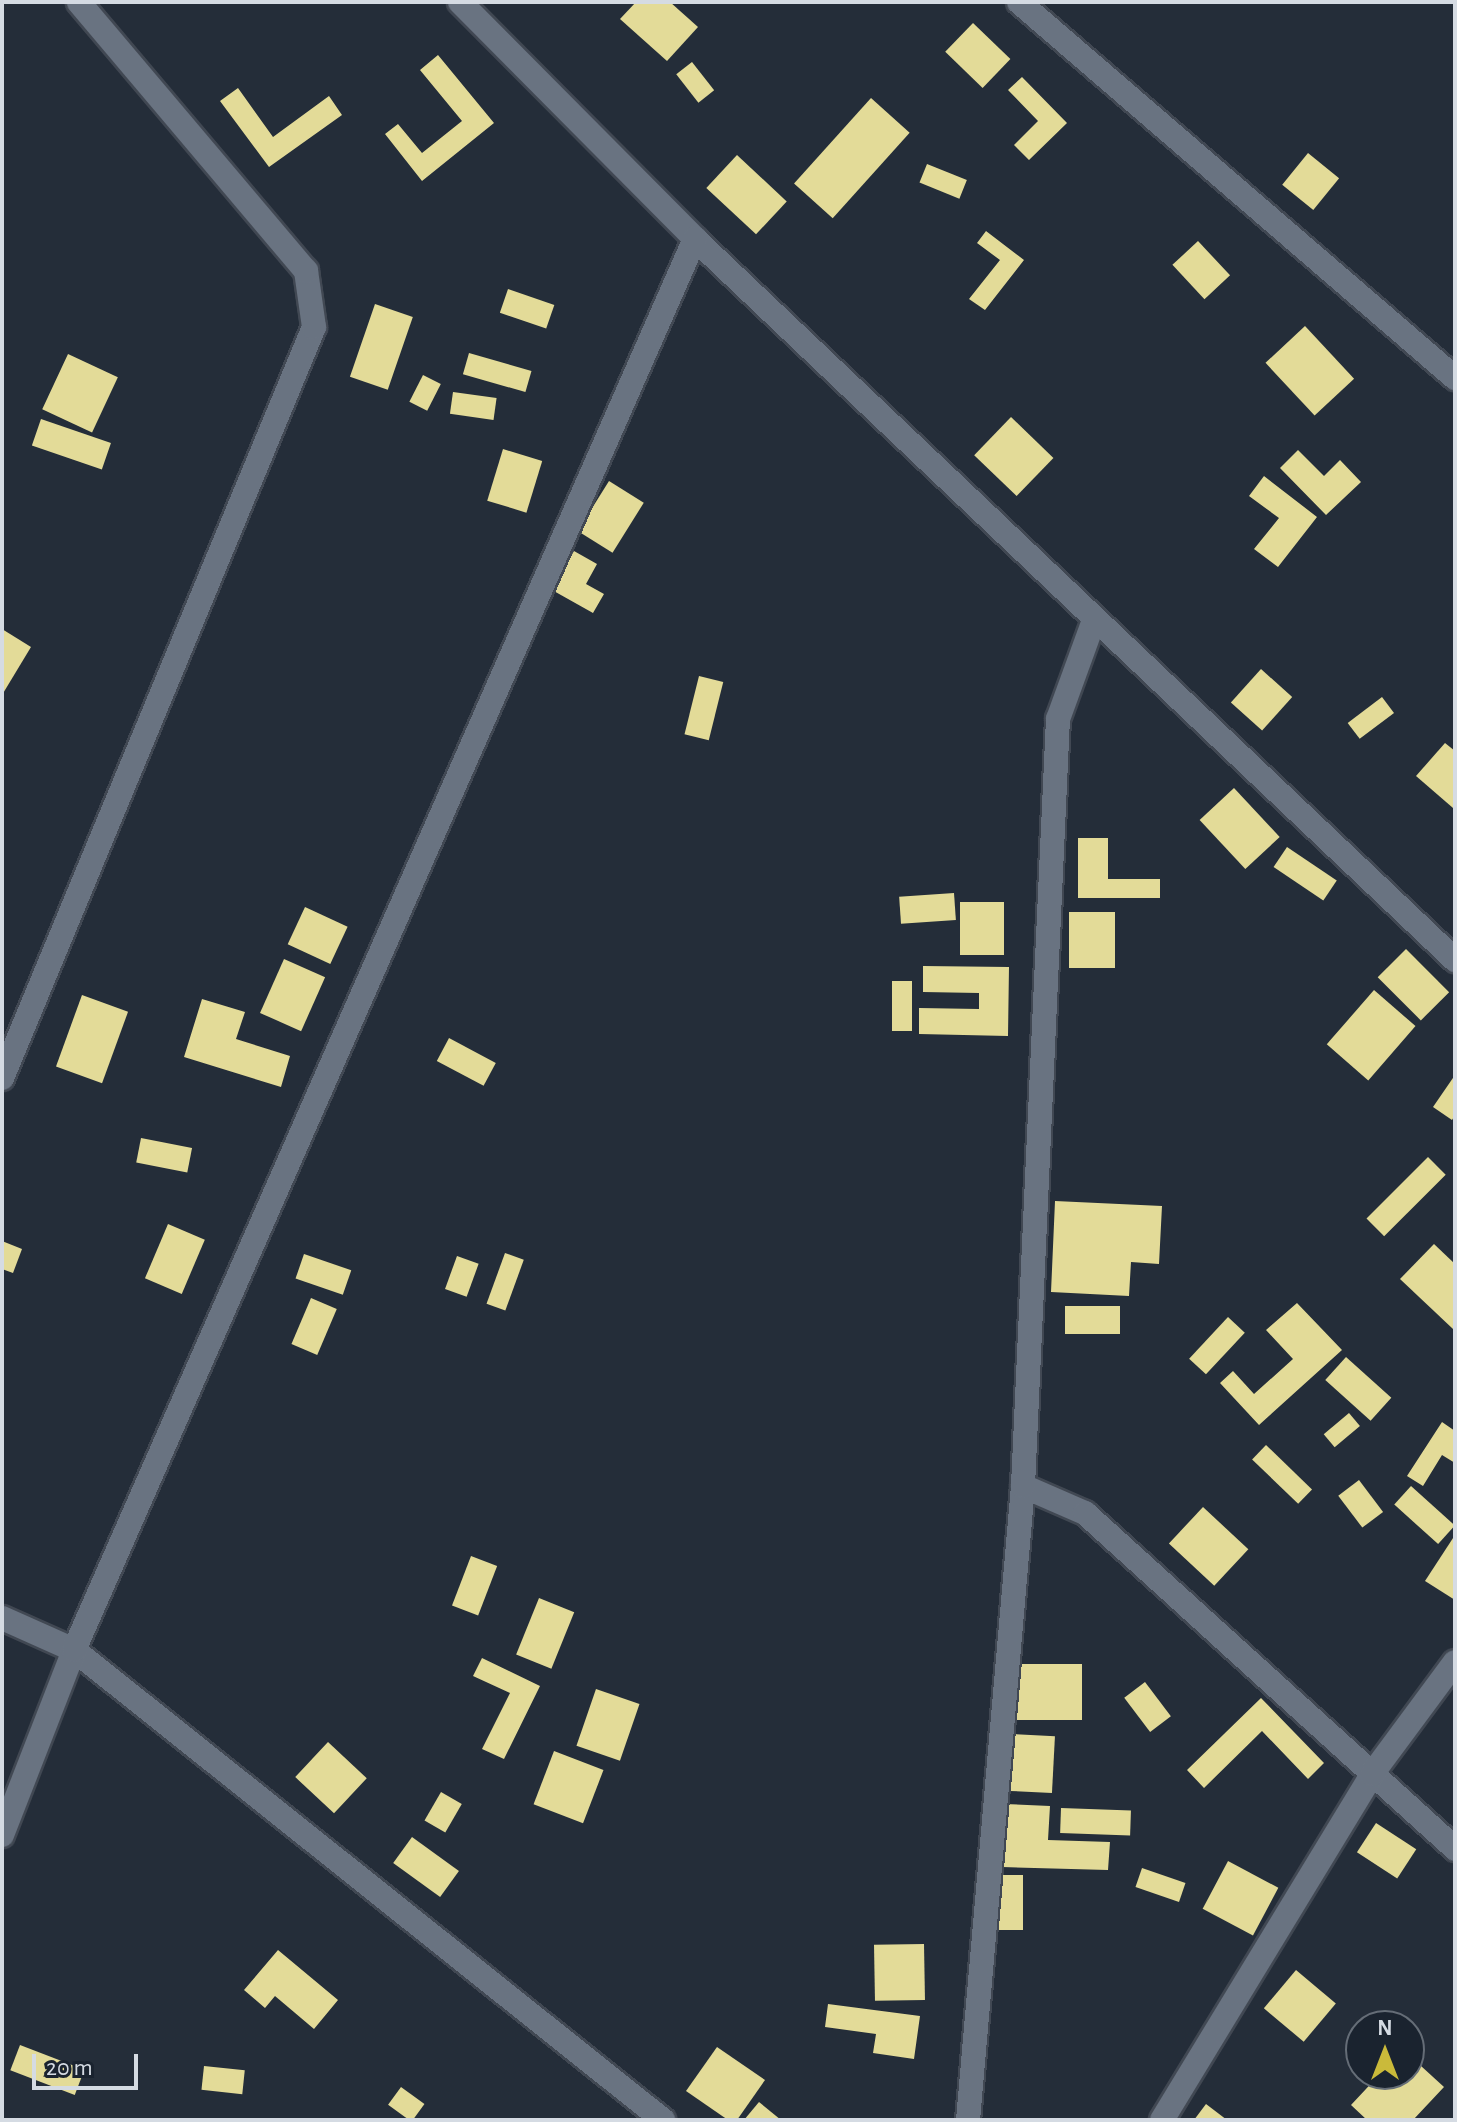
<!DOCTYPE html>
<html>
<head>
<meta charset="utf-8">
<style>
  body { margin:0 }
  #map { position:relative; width:1457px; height:2122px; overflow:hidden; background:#242d39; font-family:"Alegreya Sans",sans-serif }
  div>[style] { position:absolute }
  .building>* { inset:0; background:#e3db98; transform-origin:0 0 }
  .roads { filter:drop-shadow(2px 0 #414853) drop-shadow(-2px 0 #414853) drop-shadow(0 2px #414853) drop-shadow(0 -2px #414853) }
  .street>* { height:24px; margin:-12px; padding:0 12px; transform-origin:12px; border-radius:12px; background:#697381 }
  .secondary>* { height:24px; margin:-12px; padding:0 12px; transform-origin:12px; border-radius:12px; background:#697381 }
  span { translate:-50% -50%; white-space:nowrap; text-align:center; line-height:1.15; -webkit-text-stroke:8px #1a232f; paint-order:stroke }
  .frame { position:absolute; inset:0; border:4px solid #d5dbe3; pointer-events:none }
  .north { position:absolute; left:1345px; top:2010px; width:80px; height:80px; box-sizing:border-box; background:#1a232f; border:2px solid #656d77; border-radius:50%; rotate:0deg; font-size:22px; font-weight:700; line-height:32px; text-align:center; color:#d5dbe3 }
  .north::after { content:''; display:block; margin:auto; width:28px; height:36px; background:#caba3a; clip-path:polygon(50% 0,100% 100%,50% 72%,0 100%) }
  .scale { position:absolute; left:32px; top:2054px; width:106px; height:36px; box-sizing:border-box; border:4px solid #d5dbe3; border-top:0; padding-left:10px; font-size:24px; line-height:28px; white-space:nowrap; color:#d5dbe3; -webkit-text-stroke:6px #1a232f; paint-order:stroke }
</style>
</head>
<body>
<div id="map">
  <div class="building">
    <div style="clip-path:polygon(636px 2px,670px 2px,698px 27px,667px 61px,620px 19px)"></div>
    <div style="left:973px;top:23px;width:52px;height:40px;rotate:44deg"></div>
    <div style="clip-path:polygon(438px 55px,494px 123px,422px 181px,385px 134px,398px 124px,422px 153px,462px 121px,420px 70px)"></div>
    <div style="left:692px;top:62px;width:36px;height:20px;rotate:52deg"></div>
    <div style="clip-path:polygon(1022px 77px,1067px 123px,1029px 160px,1014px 145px,1038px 121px,1008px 90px)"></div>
    <div style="clip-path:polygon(238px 88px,273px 137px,329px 96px,342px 115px,269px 167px,220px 101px)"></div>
    <div style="left:871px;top:98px;width:52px;height:115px;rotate:42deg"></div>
    <div style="left:1308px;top:153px;width:40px;height:41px;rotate:39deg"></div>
    <div style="left:737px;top:155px;width:68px;height:45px;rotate:43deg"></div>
    <div style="left:927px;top:164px;width:43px;height:20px;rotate:22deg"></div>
    <div style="clip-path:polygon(986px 231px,1024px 260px,985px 310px,969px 299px,1000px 260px,977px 243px)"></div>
    <div style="left:1198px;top:241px;width:47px;height:35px;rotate:47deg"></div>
    <div style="left:508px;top:289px;width:49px;height:25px;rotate:19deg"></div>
    <div style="left:375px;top:304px;width:40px;height:77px;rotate:19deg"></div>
    <div style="left:1305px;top:326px;width:72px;height:54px;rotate:47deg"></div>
    <div style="left:469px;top:353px;width:65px;height:22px;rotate:16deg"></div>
    <div style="left:68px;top:354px;width:55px;height:61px;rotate:25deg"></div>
    <div style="left:423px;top:375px;width:20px;height:30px;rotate:27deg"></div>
    <div style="left:453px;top:392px;width:44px;height:22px;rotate:8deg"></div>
    <div style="left:1011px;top:417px;width:59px;height:53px;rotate:44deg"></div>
    <div style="left:41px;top:419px;width:74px;height:28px;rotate:19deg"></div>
    <div style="left:503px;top:449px;width:41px;height:54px;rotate:17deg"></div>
    <div style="clip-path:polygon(1298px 450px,1324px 476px,1340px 460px,1361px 482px,1326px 515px,1280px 468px)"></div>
    <div style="clip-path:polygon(1264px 476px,1317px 517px,1278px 567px,1254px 549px,1279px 518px,1249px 496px)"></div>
    <div style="left:609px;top:481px;width:41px;height:59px;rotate:32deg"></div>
    <div style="clip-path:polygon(574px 551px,597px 564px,586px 584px,604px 594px,593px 613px,552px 590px)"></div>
    <div style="clip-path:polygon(2px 629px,31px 647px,2px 695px)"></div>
    <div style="left:1261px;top:669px;width:42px;height:45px;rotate:42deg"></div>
    <div style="left:699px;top:676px;width:25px;height:60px;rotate:14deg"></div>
    <div style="left:1382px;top:697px;width:20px;height:43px;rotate:53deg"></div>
    <div style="clip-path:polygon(1445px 743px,1455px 751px,1453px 808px,1416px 776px)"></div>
    <div style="left:1234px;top:788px;width:67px;height:47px;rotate:47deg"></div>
    <div style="clip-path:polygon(1078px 838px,1108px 838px,1108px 879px,1160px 879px,1160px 898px,1078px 898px)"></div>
    <div style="left:1287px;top:847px;width:60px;height:24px;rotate:34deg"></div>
    <div style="left:954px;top:893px;width:27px;height:55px;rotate:86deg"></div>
    <div style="left:960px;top:902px;width:44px;height:53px"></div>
    <div style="left:305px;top:907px;width:47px;height:41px;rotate:25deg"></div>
    <div style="left:1069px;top:912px;width:46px;height:56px"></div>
    <div style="left:1406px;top:949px;width:61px;height:40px;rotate:45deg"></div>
    <div style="left:284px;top:959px;width:45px;height:59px;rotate:24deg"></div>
    <div style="clip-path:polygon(923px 966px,1009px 967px,1008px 1036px,919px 1034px,919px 1008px,979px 1009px,979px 993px,923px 992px)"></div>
    <div style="left:892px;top:981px;width:20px;height:50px"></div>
    <div style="left:1374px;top:990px;width:55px;height:72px;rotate:41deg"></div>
    <div style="left:82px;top:995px;width:49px;height:76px;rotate:20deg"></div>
    <div style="clip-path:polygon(202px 999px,245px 1012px,236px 1039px,290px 1056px,281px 1087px,184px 1057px)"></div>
    <div style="left:449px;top:1038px;width:53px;height:26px;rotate:28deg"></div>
    <div style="clip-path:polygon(1455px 1075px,1455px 1115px,1452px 1120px,1433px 1107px)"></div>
    <div style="left:141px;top:1138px;width:52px;height:25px;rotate:11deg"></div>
    <div style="left:1428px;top:1157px;width:25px;height:87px;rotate:45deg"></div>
    <div style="clip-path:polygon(1055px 1201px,1162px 1206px,1159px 1264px,1131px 1262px,1129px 1296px,1051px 1292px)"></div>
    <div style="left:168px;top:1224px;width:40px;height:59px;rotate:23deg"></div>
    <div style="clip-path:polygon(2px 1241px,22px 1249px,13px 1273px,2px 1269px)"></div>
    <div style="clip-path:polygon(1434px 1244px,1455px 1264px,1453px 1329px,1400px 1279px)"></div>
    <div style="left:505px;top:1253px;width:20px;height:54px;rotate:20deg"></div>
    <div style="left:304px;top:1254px;width:50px;height:26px;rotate:19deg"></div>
    <div style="left:457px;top:1256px;width:23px;height:35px;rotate:20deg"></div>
    <div style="left:311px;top:1298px;width:28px;height:50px;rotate:23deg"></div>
    <div style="clip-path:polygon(1297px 1303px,1342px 1350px,1259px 1425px,1220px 1383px,1233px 1371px,1254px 1394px,1293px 1359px,1266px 1330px)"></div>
    <div style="left:1065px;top:1306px;width:55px;height:28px"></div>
    <div style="left:1228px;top:1317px;width:23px;height:57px;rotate:43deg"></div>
    <div style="left:1346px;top:1357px;width:61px;height:31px;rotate:42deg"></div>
    <div style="left:1349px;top:1413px;width:17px;height:33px;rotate:50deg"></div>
    <div style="clip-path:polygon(1442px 1422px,1455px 1431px,1455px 1463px,1442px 1455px,1423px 1486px,1407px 1476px)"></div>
    <div style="left:1266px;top:1445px;width:64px;height:20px;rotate:44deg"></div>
    <div style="left:1359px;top:1480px;width:40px;height:26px;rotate:53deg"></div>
    <div style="left:1411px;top:1486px;width:59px;height:25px;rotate:42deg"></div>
    <div style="left:1203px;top:1507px;width:62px;height:50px;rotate:43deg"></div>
    <div style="clip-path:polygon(1455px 1535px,1455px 1600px,1425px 1581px)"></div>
    <div style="left:471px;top:1556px;width:28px;height:53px;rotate:21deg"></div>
    <div style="left:539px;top:1598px;width:38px;height:61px;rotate:22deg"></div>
    <div style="clip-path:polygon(482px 1658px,540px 1686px,504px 1759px,482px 1749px,510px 1693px,473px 1676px)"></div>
    <div style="left:1016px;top:1664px;width:66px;height:56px"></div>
    <div style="left:1145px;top:1682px;width:43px;height:26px;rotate:53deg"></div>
    <div style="left:596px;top:1689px;width:46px;height:60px;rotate:19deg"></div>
    <div style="clip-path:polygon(1261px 1698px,1324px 1763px,1308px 1779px,1262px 1731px,1204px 1788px,1187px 1770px)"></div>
    <div style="left:1013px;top:1734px;width:42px;height:57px;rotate:3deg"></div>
    <div style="left:328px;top:1742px;width:53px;height:48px;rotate:43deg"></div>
    <div style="left:554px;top:1751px;width:53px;height:57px;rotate:21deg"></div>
    <div style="left:441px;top:1792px;width:24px;height:33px;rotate:30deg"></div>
    <div style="clip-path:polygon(1004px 1804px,1050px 1806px,1048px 1840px,1110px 1842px,1108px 1870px,1002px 1867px)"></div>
    <div style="left:1061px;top:1808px;width:70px;height:25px;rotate:2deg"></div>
    <div style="left:1376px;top:1823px;width:48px;height:35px;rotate:33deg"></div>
    <div style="left:412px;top:1837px;width:58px;height:32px;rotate:36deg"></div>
    <div style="left:1228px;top:1861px;width:57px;height:54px;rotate:28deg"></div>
    <div style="left:1142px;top:1868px;width:46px;height:20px;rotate:19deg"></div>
    <div style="left:996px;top:1875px;width:27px;height:55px"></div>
    <div style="left:924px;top:1944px;width:56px;height:50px;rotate:89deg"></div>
    <div style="clip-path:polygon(278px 1950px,338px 2000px,314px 2029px,275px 1996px,265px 2008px,244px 1990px)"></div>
    <div style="left:1296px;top:1970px;width:52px;height:50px;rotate:40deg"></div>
    <div style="clip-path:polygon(828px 2004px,920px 2016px,914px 2059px,873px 2053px,876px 2034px,825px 2027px)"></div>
    <div style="left:20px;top:2045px;width:69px;height:27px;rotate:21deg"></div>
    <div style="clip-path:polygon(717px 2047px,765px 2080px,737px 2120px,728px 2120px,686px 2091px)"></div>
    <div style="clip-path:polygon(1409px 2055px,1444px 2087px,1413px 2120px,1367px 2120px,1351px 2105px,1380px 2074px,1409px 2074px)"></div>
    <div style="left:204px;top:2066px;width:41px;height:24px;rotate:6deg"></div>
    <div style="left:401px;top:2087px;width:29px;height:22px;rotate:36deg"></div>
    <div style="clip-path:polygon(759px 2102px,781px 2120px,744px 2120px)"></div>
    <div style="clip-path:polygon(1206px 2104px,1227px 2120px,1194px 2120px)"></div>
  </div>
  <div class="roads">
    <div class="street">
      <div style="left:1019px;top:2px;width:576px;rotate:40.77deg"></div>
      <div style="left:2px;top:1078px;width:813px;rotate:-67.44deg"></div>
      <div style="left:314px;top:327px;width:57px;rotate:-98.1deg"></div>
      <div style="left:306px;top:271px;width:352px;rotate:-130.2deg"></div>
      <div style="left:1023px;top:1486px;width:68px;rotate:23.5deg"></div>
      <div style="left:1085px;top:1513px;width:500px;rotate:42.2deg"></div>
      <div style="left:2px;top:1618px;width:79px;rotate:24deg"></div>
      <div style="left:74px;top:1650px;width:754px;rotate:38.59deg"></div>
      <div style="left:968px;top:2120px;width:636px;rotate:-85.04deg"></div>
      <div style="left:1023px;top:1486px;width:768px;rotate:-87.39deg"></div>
      <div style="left:1058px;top:719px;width:105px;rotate:-70deg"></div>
      <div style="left:1162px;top:2120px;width:405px;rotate:-58.7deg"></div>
      <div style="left:1372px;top:1774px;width:139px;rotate:-53.5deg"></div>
    </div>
    <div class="secondary">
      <div style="left:460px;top:2px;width:334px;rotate:45.2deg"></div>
      <div style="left:695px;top:239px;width:1048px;rotate:43.49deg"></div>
      <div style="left:2px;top:1835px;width:199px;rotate:-68.7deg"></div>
      <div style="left:74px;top:1650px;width:1542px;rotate:-66.25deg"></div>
    </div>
  </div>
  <div class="frame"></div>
  <div class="north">N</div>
  <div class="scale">20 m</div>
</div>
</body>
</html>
